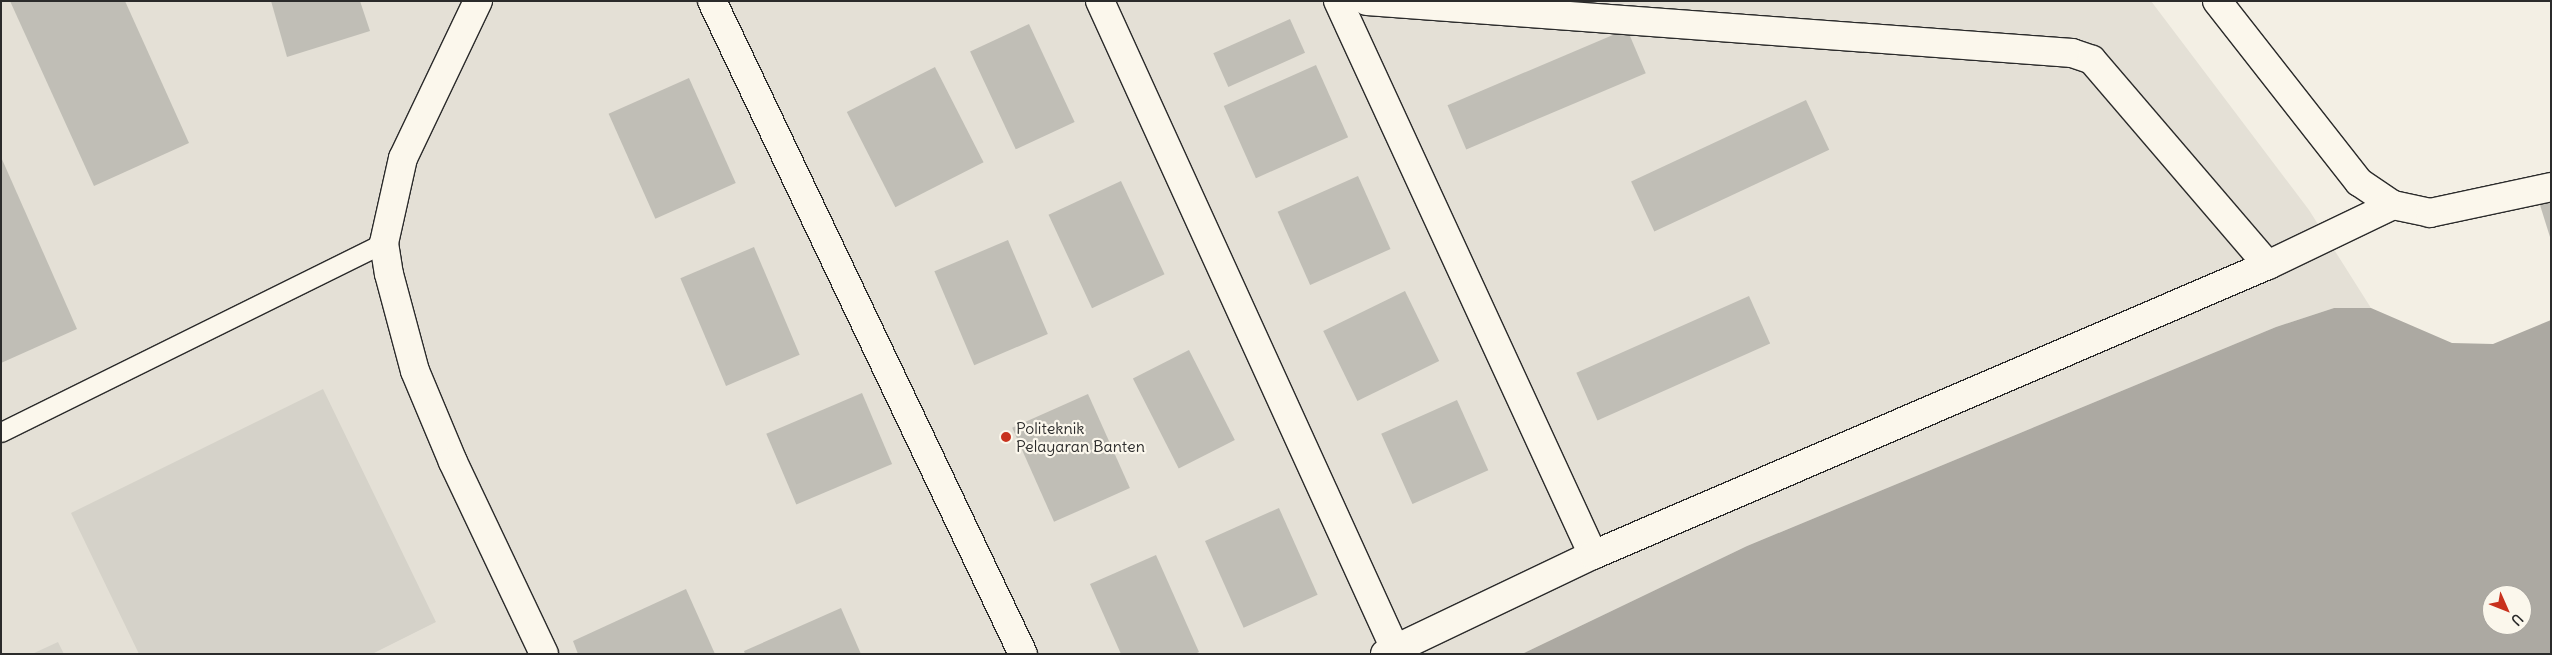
<!DOCTYPE html>
<html>
<head>
<meta charset="utf-8">
<style>
  body { margin:0 }
  #map { position:relative; width:2552px; height:655px; overflow:hidden; background:#f3efe4; font-family:Delius,sans-serif }
  div>[style] { position:absolute }
  .built>* { inset:0; background:#e4e0d6 }
  .green>* { inset:0; background:#d5d2c9 }
  .water>* { inset:0; background:#aca9a2 }
  .building>* { inset:0; background:#c0beb6; transform-origin:0 0 }
  .roads { filter:drop-shadow(1px 0 #2b2b2b) drop-shadow(-1px 0 #2b2b2b) drop-shadow(0 1px #2b2b2b) drop-shadow(0 -1px #2b2b2b) }
  .service>* { height:19px; margin:-9.5px; padding:0 9.5px; transform-origin:9.5px; border-radius:9.5px; background:#fbf7ec }
  .minor>* { height:28px; margin:-14px; padding:0 14px; transform-origin:14px; border-radius:14px; background:#fbf7ec }
  .primary>* { height:28px; margin:-14px; padding:0 14px; transform-origin:14px; border-radius:14px; background:#fbf7ec }
  .dots>* { width:14px; height:14px; translate:-50% -50%; box-sizing:border-box; border:2px solid #fbf7ec; border-radius:50% }
  span { translate:-50% -50%; white-space:nowrap; text-align:center; line-height:1.15; -webkit-text-stroke:4.5px #fbf7ec; paint-order:stroke }
  .poi-label { font-size:16px; color:#2b2b2b }
  .left { translate:0 -50%; text-align:left }
  .frame { position:absolute; inset:0; border:2px solid #2b2b2b; pointer-events:none }
  .north { position:absolute; left:2482px; top:585px; width:50px; height:50px; box-sizing:border-box; background:#fbf7ec; border:1px solid #a8a59f; border-radius:50%; rotate:134deg; font-size:14px; font-weight:700; line-height:20px; text-align:center; color:#2b2b2b }
  .north::after { content:''; display:block; margin:auto; width:18px; height:22px; background:#c8321e; clip-path:polygon(50% 0,100% 100%,50% 72%,0 100%) }
</style>
</head>
<body>
<div id="map">
  <div class="built">
    <div style="clip-path:polygon(1px 1px,2151px 1px,2309px 210px,2371px 308px,2334px 308px,2276px 327px,1747px 546px,1522px 654px,1px 654px)"></div>
  </div>
  <div class="green">
    <div style="clip-path:polygon(323px 389px,436px 622px,372px 654px,139px 654px,71px 513px)"></div>
    <div style="clip-path:polygon(58px 642px,64px 654px,32px 654px)"></div>
  </div>
  <div class="water">
    <div style="clip-path:polygon(evenodd,2334px 308px,2371px 308px,2452px 343px,2493px 344px,2551px 320px,2551px 654px,1522px 654px,1747px 546px,2276px 327px,2334px 308px,2492px 595px,2522px 595px,2522px 625px,2492px 625px,2492px 595px)"></div>
  </div>
  <div class="building">
    <div style="clip-path:polygon(10px 1px,125px 1px,189px 143px,94px 186px)"></div>
    <div style="clip-path:polygon(271px 1px,360px 1px,370px 31px,287px 57px)"></div>
    <div style="left:1290px;top:19px;width:37px;height:84px;rotate:66deg"></div>
    <div style="left:1029px;top:24px;width:108px;height:65px;rotate:65deg"></div>
    <div style="left:1627px;top:29px;width:48px;height:195px;rotate:67deg"></div>
    <div style="left:1316px;top:65px;width:79px;height:101px;rotate:66deg"></div>
    <div style="left:935px;top:67px;width:107px;height:99px;rotate:63deg"></div>
    <div style="left:689px;top:78px;width:115px;height:88px;rotate:66deg"></div>
    <div style="left:1806px;top:100px;width:55px;height:193px;rotate:65deg"></div>
    <div style="clip-path:polygon(1px 157px,77px 329px,1px 363px)"></div>
    <div style="left:1358px;top:176px;width:80px;height:88px;rotate:66deg"></div>
    <div style="left:1121px;top:181px;width:103px;height:80px;rotate:65deg"></div>
    <div style="clip-path:polygon(2551px 202px,2551px 237px,2550px 237px,2540px 205px)"></div>
    <div style="left:1008px;top:240px;width:102px;height:80px;rotate:67deg"></div>
    <div style="left:754px;top:247px;width:117px;height:80px;rotate:67deg"></div>
    <div style="left:1405px;top:291px;width:78px;height:91px;rotate:64deg"></div>
    <div style="left:1749px;top:296px;width:52px;height:189px;rotate:66deg"></div>
    <div style="left:1189px;top:350px;width:101px;height:63px;rotate:63deg"></div>
    <div style="left:862px;top:393px;width:77px;height:104px;rotate:67deg"></div>
    <div style="left:1088px;top:394px;width:103px;height:83px;rotate:66deg"></div>
    <div style="left:1457px;top:400px;width:77px;height:83px;rotate:66deg"></div>
    <div style="left:1279px;top:508px;width:95px;height:81px;rotate:66deg"></div>
    <div style="clip-path:polygon(1156px 555px,1199px 652px,1195px 654px,1121px 654px,1090px 584px)"></div>
    <div style="clip-path:polygon(686px 589px,715px 654px,578px 654px,573px 641px)"></div>
    <div style="clip-path:polygon(841px 608px,861px 654px,745px 654px,744px 651px)"></div>
  </div>
  <div class="roads">
    <div class="service">
      <div style="left:1px;top:432px;width:427px;rotate:-26.3deg"></div>
    </div>
    <div class="minor">
      <div style="left:478px;top:1px;width:174px;rotate:115.5deg"></div>
      <div style="left:403px;top:158px;width:87px;rotate:102.6deg"></div>
      <div style="left:384px;top:243px;width:31px;rotate:81deg"></div>
      <div style="left:389px;top:274px;width:100px;rotate:75deg"></div>
      <div style="left:415px;top:371px;width:99px;rotate:67.3deg"></div>
      <div style="left:453px;top:462px;width:212px;rotate:64.6deg"></div>
      <div style="left:712px;top:1px;width:723px;rotate:64.53deg"></div>
      <div style="left:1100px;top:1px;width:712px;rotate:65.52deg"></div>
      <div style="left:1338px;top:1px;width:610px;rotate:65.28deg"></div>
      <div style="left:1367px;top:1px;width:707px;rotate:4.22deg"></div>
      <div style="left:2072px;top:53px;width:21px;rotate:19deg"></div>
      <div style="left:2092px;top:60px;width:270px;rotate:49.4deg"></div>
      <div style="left:1385px;top:654px;width:230px;rotate:-25.5deg"></div>
      <div style="left:1593px;top:555px;width:735px;rotate:-23.25deg"></div>
      <div style="left:2268px;top:265px;width:139px;rotate:-25.6deg"></div>
    </div>
    <div class="primary">
      <div style="left:2217px;top:1px;width:230px;rotate:51.9deg"></div>
      <div style="left:2359px;top:182px;width:41px;rotate:34.1deg"></div>
      <div style="left:2393px;top:205px;width:38px;rotate:12deg"></div>
      <div style="left:2430px;top:213px;width:124px;rotate:-12.1deg"></div>
    </div>
  </div>
  <div class="dots">
    <div style="left:1006px;top:437px;background:#c8321e"></div>
  </div>
  <div class="poi-label">
    <span class="left" style="left:1016px;top:437px">Politeknik<br>Pelayaran Banten</span>
  </div>
  <div class="frame"></div>
  <div class="north">U</div>
</div>
</body>
</html>
